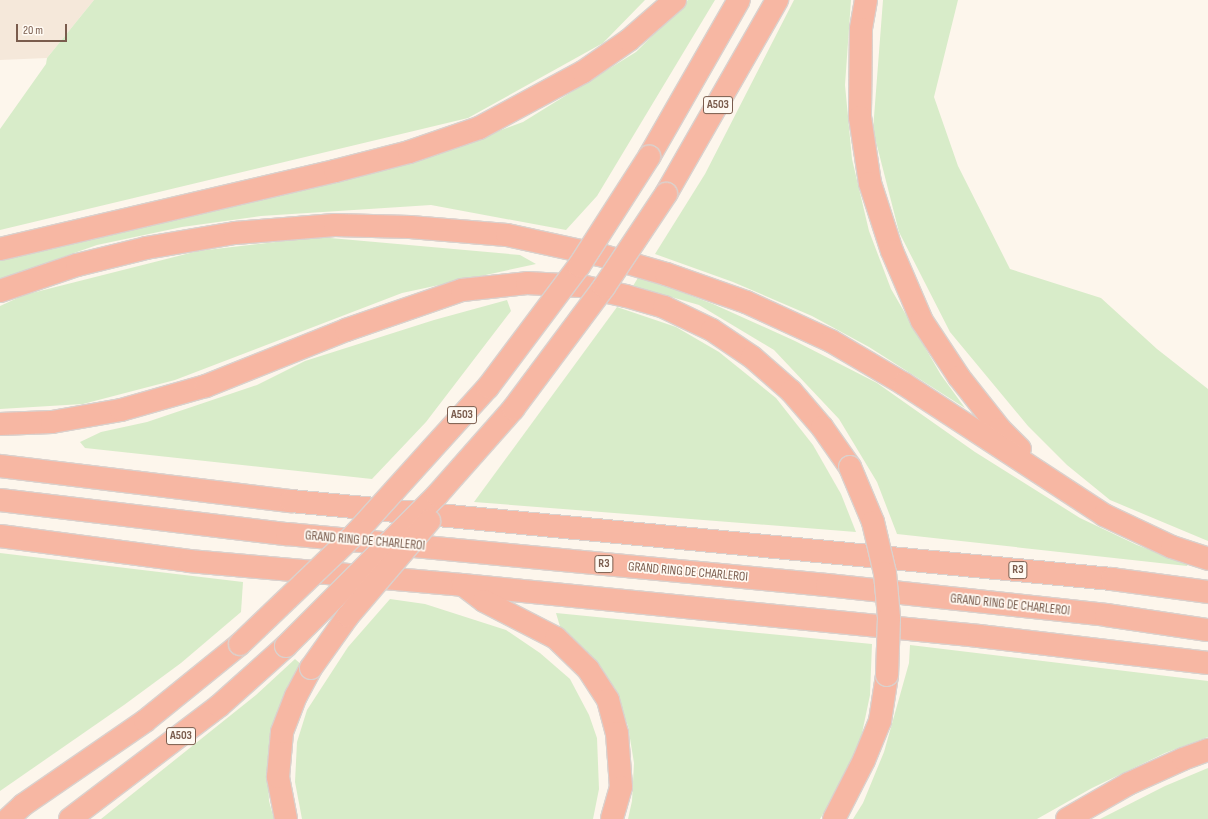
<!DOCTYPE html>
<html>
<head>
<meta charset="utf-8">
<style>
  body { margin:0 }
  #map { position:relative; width:1208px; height:819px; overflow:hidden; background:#fdf6ec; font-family:"Sofia Sans Condensed",sans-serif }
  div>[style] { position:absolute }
  .residential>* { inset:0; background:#f5e8da }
  .green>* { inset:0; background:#d8ecc9 }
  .roads { filter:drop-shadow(1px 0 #dad1cd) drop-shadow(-1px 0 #dad1cd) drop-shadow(0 1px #dad1cd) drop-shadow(0 -1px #dad1cd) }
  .highway>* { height:22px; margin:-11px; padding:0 11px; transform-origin:11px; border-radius:11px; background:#f7b7a3 }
  .bridges { filter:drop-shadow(1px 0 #dad1cd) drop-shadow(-1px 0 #dad1cd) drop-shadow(0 1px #dad1cd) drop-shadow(0 -1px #dad1cd) }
  .highway-bridge>* { height:22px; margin:-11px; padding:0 11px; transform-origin:11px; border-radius:11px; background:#f7b7a3 }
  span { translate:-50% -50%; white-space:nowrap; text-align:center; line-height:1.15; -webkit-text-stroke:3.5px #fffaf3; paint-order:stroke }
  .shield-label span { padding:1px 3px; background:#fffaf3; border:1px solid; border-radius:3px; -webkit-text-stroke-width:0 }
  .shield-label { font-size:12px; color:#7a5c4d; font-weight:700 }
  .street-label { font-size:13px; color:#7a5c4d }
  .scale { position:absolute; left:16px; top:24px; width:51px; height:18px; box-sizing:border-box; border:2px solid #7a5c4d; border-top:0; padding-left:5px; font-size:12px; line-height:14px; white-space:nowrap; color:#7a5c4d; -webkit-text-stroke:3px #fffaf3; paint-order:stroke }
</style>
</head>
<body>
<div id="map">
  <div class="residential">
    <div style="clip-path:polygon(0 0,94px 0,47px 58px,0 60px)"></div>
  </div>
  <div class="green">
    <div style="clip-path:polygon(94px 0,645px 0,603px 43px,468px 118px,0 230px,0 129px,46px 64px,47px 58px)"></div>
    <div style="clip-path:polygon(688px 0,715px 0,597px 196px,566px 230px,431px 205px,261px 216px,182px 227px,97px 245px,0 279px,0 258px,429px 157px,523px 122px,636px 52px)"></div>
    <div style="clip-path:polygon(794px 0,851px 0,845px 85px,852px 159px,869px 231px,891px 289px,941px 375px,965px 408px,869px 347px,812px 316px,733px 282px,655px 254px,705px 174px)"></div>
    <div style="clip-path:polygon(883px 0,958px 0,934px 97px,958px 166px,1010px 269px,1101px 298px,1157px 349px,1208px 389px,1208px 541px,1110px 500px,1067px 465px,1028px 426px,950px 332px,899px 232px,873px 130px)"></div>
    <div style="clip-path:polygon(319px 237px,520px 255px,536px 264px,402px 293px,175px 380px,83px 404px,0 409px,0 306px,24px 295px,198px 251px)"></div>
    <div style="clip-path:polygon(639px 276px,713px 304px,795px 341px,877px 383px,975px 452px,1080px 518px,1137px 545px,1188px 564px,1187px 566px,897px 534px,877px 482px,839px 419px,774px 350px,699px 305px,633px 286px)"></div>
    <div style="clip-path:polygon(507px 300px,511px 311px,426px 422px,372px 479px,85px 448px,80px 442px,101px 432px,147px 422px,257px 385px,305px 361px,434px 320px)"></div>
    <div style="clip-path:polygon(617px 307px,676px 327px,719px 352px,776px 398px,813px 445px,841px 494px,856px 532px,474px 502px)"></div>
    <div style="clip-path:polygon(0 553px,243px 582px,241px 612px,181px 663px,124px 705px,0 791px)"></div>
    <div style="clip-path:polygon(390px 599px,425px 604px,506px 630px,540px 653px,570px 679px,589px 715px,597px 738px,599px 789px,593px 819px,302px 819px,295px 782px,297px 742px,307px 710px,348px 647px)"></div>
    <div style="clip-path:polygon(556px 613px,872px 644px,870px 695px,861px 738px,844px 779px,820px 819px,628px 819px,632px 801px,634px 763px,628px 726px,617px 697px,561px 630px)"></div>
    <div style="clip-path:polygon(910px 645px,1208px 681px,1208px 737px,1165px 753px,1092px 788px,1037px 819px,853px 819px,863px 803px,884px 752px,909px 663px)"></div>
    <div style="clip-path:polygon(295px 659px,302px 665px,276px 720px,269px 746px,268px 774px,269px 801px,274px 819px,101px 819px,256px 695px)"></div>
    <div style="clip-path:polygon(1208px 768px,1208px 819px,1100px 819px,1165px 786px)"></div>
  </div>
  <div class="roads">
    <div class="highway">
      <div style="left:866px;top:0;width:29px;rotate:100deg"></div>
      <div style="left:861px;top:29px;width:88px;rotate:90.7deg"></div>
      <div style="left:860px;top:117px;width:67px;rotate:81.4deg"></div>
      <div style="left:870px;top:183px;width:71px;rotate:72.1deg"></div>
      <div style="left:892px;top:251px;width:76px;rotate:66.8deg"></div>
      <div style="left:922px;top:321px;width:67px;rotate:56.5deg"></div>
      <div style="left:959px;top:377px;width:66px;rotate:51.7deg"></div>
      <div style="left:1000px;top:429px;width:28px;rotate:45deg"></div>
      <div style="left:649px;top:157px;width:181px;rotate:-60.2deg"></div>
      <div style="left:666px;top:194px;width:224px;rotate:-60.2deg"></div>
      <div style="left:0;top:249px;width:344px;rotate:-13.1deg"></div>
      <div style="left:335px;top:171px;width:76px;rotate:-14.4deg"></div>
      <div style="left:409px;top:152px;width:74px;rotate:-18.9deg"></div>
      <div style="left:479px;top:128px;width:118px;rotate:-28.3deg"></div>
      <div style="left:583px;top:72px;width:56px;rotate:-34.8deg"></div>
      <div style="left:629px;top:40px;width:61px;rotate:-41deg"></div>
      <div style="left:0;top:291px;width:81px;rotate:-18.7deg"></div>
      <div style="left:77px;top:265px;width:71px;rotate:-13.8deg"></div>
      <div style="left:146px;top:248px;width:90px;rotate:-9.6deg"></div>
      <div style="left:235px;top:233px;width:100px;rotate:-4.6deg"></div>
      <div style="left:335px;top:225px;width:75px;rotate:1.5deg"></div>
      <div style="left:410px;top:227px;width:97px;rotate:4.7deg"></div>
      <div style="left:507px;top:235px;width:99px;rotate:12.2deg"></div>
      <div style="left:604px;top:256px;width:65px;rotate:16.2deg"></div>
      <div style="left:666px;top:274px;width:85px;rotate:19.3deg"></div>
      <div style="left:746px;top:302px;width:94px;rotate:24.6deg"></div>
      <div style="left:831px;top:341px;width:85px;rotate:30.5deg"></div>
      <div style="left:904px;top:384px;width:239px;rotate:33.2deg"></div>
      <div style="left:1104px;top:515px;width:75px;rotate:25.2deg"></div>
      <div style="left:1172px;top:547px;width:38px;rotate:18deg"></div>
      <div style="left:0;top:424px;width:52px;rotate:-2.2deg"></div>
      <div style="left:52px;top:422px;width:70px;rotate:-9.9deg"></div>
      <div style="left:121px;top:410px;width:88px;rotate:-15.8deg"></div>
      <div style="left:206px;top:386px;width:151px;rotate:-21.8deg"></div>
      <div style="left:346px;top:330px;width:123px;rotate:-19deg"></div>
      <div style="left:462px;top:290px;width:65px;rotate:-6.1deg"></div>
      <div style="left:527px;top:283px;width:54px;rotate:3.2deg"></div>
      <div style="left:581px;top:286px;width:46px;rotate:12.5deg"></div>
      <div style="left:626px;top:296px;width:40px;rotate:16deg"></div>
      <div style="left:664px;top:307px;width:53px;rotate:25.6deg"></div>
      <div style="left:712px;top:330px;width:48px;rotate:34deg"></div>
      <div style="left:752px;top:357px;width:52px;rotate:41.1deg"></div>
      <div style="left:791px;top:391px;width:48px;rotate:49.3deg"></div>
      <div style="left:822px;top:427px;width:49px;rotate:55deg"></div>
      <div style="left:0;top:466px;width:293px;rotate:6.9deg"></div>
      <div style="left:291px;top:501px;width:825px;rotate:5.43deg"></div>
      <div style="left:1112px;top:579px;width:97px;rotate:7.7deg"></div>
      <div style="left:0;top:500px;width:289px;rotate:6.8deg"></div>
      <div style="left:287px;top:534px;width:542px;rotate:5.4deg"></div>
      <div style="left:827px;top:585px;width:281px;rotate:6.1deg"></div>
      <div style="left:1106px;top:615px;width:103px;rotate:8.4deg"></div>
      <div style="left:0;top:536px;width:191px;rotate:7.5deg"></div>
      <div style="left:189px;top:561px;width:274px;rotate:5deg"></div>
      <div style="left:462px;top:585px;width:520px;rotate:5.63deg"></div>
      <div style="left:979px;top:636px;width:231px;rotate:6.7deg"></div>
      <div style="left:463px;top:585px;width:26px;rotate:37deg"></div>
      <div style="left:484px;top:601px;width:81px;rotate:27.2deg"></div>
      <div style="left:556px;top:638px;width:45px;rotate:44.1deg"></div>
      <div style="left:588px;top:669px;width:37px;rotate:57deg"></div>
      <div style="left:608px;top:700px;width:34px;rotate:75deg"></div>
      <div style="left:617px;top:733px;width:54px;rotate:85.8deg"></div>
      <div style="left:621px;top:787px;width:33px;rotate:106deg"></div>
      <div style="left:8px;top:819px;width:21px;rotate:-43deg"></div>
      <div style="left:23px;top:805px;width:148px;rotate:-34.5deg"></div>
      <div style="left:145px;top:721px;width:122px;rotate:-39deg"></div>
      <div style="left:70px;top:819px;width:187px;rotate:-37.2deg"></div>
      <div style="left:219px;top:706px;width:90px;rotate:-41.8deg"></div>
      <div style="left:286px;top:819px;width:43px;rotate:-100.8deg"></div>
      <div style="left:278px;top:777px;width:45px;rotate:-84.9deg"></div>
      <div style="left:282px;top:732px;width:39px;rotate:-69deg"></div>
      <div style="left:296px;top:696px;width:32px;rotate:-62deg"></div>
      <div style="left:834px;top:819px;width:66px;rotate:-63deg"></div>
      <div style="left:864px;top:760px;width:42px;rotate:-67.7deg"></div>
      <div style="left:880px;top:721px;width:47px;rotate:-81.3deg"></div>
      <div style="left:1067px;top:819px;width:70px;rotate:-29.8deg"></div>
      <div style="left:1128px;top:784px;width:60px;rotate:-24.4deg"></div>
      <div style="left:1183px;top:759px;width:27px;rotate:-20deg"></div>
    </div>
  </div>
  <div class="bridges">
    <div class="highway-bridge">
      <div style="left:850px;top:467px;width:60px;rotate:67.3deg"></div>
      <div style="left:873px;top:522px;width:52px;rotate:76.8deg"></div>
      <div style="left:885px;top:573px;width:45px;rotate:84.9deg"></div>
      <div style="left:889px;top:618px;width:57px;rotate:92deg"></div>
      <div style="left:240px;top:644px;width:161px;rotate:-43.7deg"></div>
      <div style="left:356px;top:533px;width:197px;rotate:-47.9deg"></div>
      <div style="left:488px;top:387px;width:151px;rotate:-53.1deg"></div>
      <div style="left:579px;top:266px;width:130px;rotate:-57.3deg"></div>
      <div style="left:286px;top:646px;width:214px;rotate:-45deg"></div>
      <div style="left:437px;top:495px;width:115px;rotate:-48.5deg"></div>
      <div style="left:513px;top:409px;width:152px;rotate:-53.3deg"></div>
      <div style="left:604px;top:287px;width:112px;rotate:-56.3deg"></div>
      <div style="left:311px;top:668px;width:64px;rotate:-54.6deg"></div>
      <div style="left:348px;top:616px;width:125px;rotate:-49.5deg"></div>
    </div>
  </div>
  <div class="shield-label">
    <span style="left:718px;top:105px">A503</span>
    <span style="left:462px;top:415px">A503</span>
    <span style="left:604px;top:564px">R3</span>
    <span style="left:1018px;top:570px">R3</span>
    <span style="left:181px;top:736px">A503</span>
  </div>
  <div class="street-label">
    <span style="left:365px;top:541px;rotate:5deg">GRAND RING DE CHARLEROI</span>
    <span style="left:688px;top:572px;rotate:5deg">GRAND RING DE CHARLEROI</span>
    <span style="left:1010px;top:605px;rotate:6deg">GRAND RING DE CHARLEROI</span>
  </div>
  <div class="scale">20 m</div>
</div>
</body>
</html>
